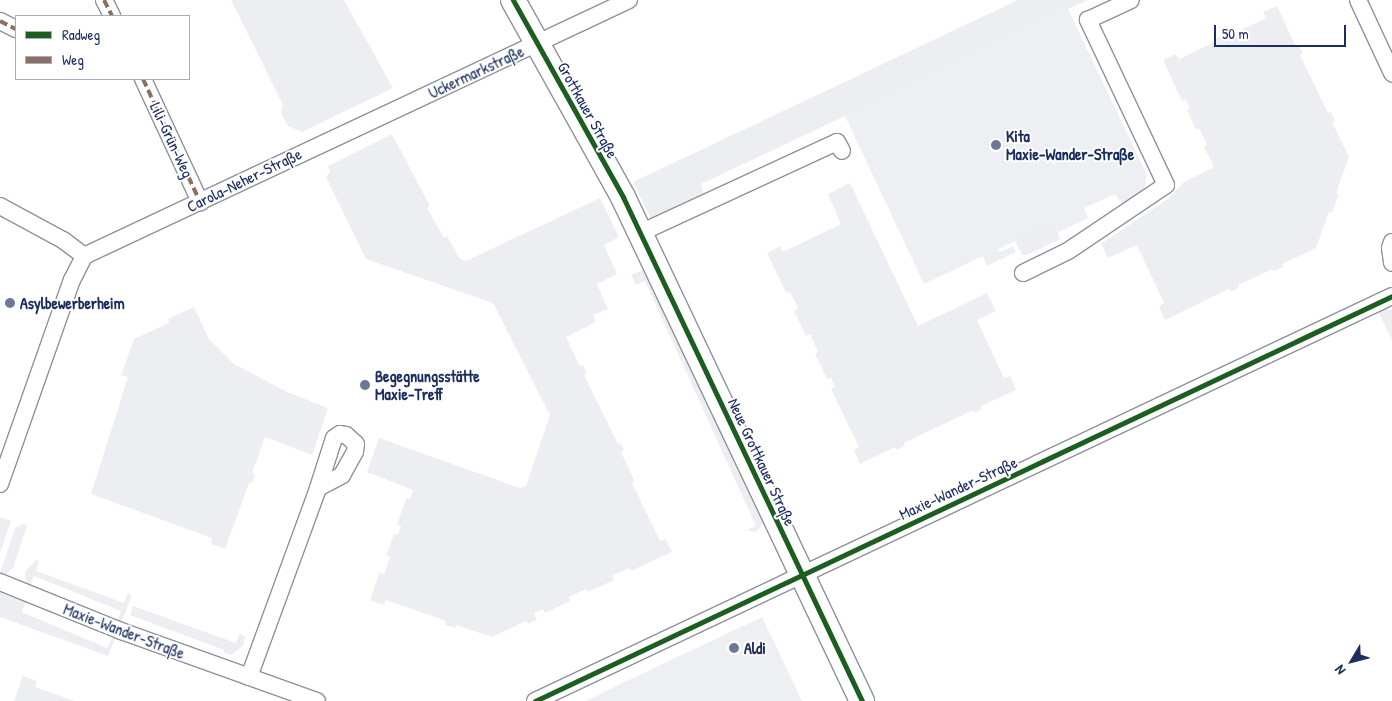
<!DOCTYPE html>
<html>
<head>
<meta charset="utf-8">
<style>
  body { margin:0 }
  #map { position:relative; width:1392px; height:701px; overflow:hidden; background:#fff; font-family:"Patrick Hand",sans-serif }
  div>[style] { position:absolute }
  .built>* { inset:0; background:#edeff3 }
  .green>* { inset:0; background:#edeef2 }
  .roads { filter:drop-shadow(1px 0 #8e929a) drop-shadow(-1px 0 #8e929a) drop-shadow(0 1px #8e929a) drop-shadow(0 -1px #8e929a) }
  .street>* { height:16px; margin:-8px; padding:0 8px; transform-origin:8px; border-radius:8px; background:#fff }
  .secondary>* { height:24px; margin:-12px; padding:0 12px; transform-origin:12px; border-radius:12px; background:#fff }
  .quiet>* { height:4px; margin-top:-2px; transform-origin:0; background:repeating-linear-gradient(90deg,#8d6e63 0 8px,transparent 0 12px) }
  .cycleway>* { height:5px; margin:-2.5px; padding:0 2.5px; transform-origin:2.5px; border-radius:2.5px; background:#1b5e20 }
  .dots>* { width:14px; height:14px; translate:-50% -50%; box-sizing:border-box; border:2px solid #fff; border-radius:50% }
  span { translate:-50% -50%; white-space:nowrap; text-align:center; line-height:1.15; -webkit-text-stroke:4px #fff; paint-order:stroke }
  .street-label { font-size:16px; color:#1b2f5e }
  .poi-label { font-size:16px; color:#1b2f5e; font-weight:700 }
  .left { translate:0 -50%; text-align:left }
  .legend { position:absolute; left:15px; top:15px; width:175px; height:65px; box-sizing:border-box; background:#fff; border:1px solid #a4acbf; margin:0; padding:6px 9px; list-style:none; font-size:15px; color:#1b2f5e }
  .legend li { display:flex; align-items:center; gap:10px; height:25px }
  .legend b { width:25px; border:1px solid #a4acbf }
  .north { position:absolute; left:1327px; top:636px; width:50px; height:50px; -webkit-text-stroke:4px #fff; paint-order:stroke; rotate:233deg; font-size:14px; font-weight:700; line-height:20px; text-align:center; color:#1b2f5e }
  .north::after { content:''; display:block; margin:auto; width:18px; height:22px; background:#1b2f5e; clip-path:polygon(50% 0,100% 100%,50% 72%,0 100%) }
  .scale { position:absolute; left:1214px; top:25px; width:132px; height:22px; box-sizing:border-box; border:2px solid #1b2f5e; border-top:0; padding-left:6px; font-size:15px; line-height:18px; white-space:nowrap; color:#1b2f5e; -webkit-text-stroke:4px #fff; paint-order:stroke }
</style>
</head>
<body>
<div id="map">
  <div class="built">
    <div style="clip-path:polygon(1067px 7px,1147px 175px,1144px 189px,1122px 204px,1115px 194px,1084px 208px,1088px 218px,1059px 232px,1055px 223px,998px 249px,999px 252px,1013px 246px,1016px 252px,987px 266px,983px 256px,924px 284px,844px 114px)"></div>
    <div style="clip-path:polygon(762px 617px,802px 701px,586px 701px,633px 678px)"></div>
  </div>
  <div class="green">
    <div style="clip-path:polygon(231px 0,344px 0,393px 88px,302px 132px,288px 126px,281px 113px,283px 105px)"></div>
    <div style="clip-path:polygon(1018px 0,1088px 0,1068px 9px,1067px 7px,845px 114px,845px 116px,701px 184px,705px 197px,652px 221px,633px 182px)"></div>
    <div style="clip-path:polygon(1277px 6px,1296px 47px,1299px 46px,1303px 53px,1300px 55px,1328px 113px,1331px 112px,1335px 121px,1332px 122px,1349px 157px,1336px 193px,1339px 194px,1332px 213px,1329px 212px,1316px 248px,1282px 264px,1283px 267px,1274px 271px,1272px 269px,1238px 285px,1239px 288px,1231px 292px,1229px 289px,1165px 320px,1159px 306px,1164px 303px,1137px 245px,1108px 258px,1101px 244px,1169px 198px,1184px 182px,1214px 167px,1204px 147px,1207px 145px,1199px 128px,1196px 130px,1187px 110px,1190px 108px,1186px 99px,1182px 101px,1163px 60px,1176px 54px,1179px 59px,1214px 42px,1213px 40px,1229px 32px,1231px 35px,1266px 18px,1263px 12px)"></div>
    <div style="clip-path:polygon(392px 134px,430px 206px,427px 208px,444px 238px,447px 236px,460px 259px,466px 261px,600px 198px,619px 237px,604px 245px,617px 274px,597px 284px,608px 309px,593px 315px,596px 322px,566px 337px,580px 366px,583px 365px,587px 373px,584px 375px,618px 444px,620px 443px,624px 450px,621px 452px,635px 482px,632px 483px,660px 541px,666px 539px,672px 552px,631px 571px,629px 568px,612px 576px,614px 580px,588px 592px,586px 589px,569px 597px,570px 601px,545px 613px,543px 609px,534px 613px,537px 620px,528px 624px,526px 621px,492px 637px,456px 625px,455px 628px,445px 625px,446px 621px,386px 600px,384px 605px,370px 600px,379px 573px,384px 574px,390px 557px,386px 555px,394px 534px,398px 535px,401px 526px,397px 525px,406px 498px,410px 499px,413px 490px,367px 472px,379px 438px,520px 488px,526px 486px,550px 415px,493px 303px,366px 259px,326px 177px,330px 172px,328px 166px)"></div>
    <div style="clip-path:polygon(850px 183px,918px 326px,987px 293px,996px 311px,977px 320px,1004px 378px,1010px 376px,1016px 390px,981px 406px,982px 409px,974px 413px,973px 410px,904px 443px,905px 446px,897px 450px,895px 447px,860px 464px,854px 450px,859px 447px,831px 389px,835px 387px,831px 378px,827px 379px,815px 354px,818px 352px,810px 334px,806px 336px,794px 311px,798px 308px,790px 292px,786px 293px,767px 253px,780px 246px,783px 252px,841px 224px,828px 194px)"></div>
    <div style="clip-path:polygon(1055px 222px,1060px 239px,1027px 255px,1022px 255px,1015px 241px)"></div>
    <div style="clip-path:polygon(645px 269px,764px 522px,756px 532px,747px 530px,756px 526px,645px 281px,636px 285px,631px 275px)"></div>
    <div style="clip-path:polygon(194px 307px,209px 339px,234px 364px,287px 392px,328px 408px,312px 455px,265px 437px,252px 473px,255px 475px,252px 483px,249px 483px,225px 549px,211px 544px,212px 538px,91px 494px,128px 377px,121px 375px,134px 339px,169px 323px,168px 319px)"></div>
    <div style="clip-path:polygon(1384px 309px,1392px 310px,1392px 340px,1378px 311px)"></div>
    <div style="clip-path:polygon(0 517px,11px 521px,0 553px)"></div>
    <div style="clip-path:polygon(23px 524px,27px 525px,13px 568px,5px 575px,0 573px,15px 528px)"></div>
    <div style="clip-path:polygon(36px 560px,39px 561px,36px 571px,124px 603px,128px 593px,132px 595px,121px 623px,117px 621px,121px 611px,34px 576px,30px 586px,27px 585px,25px 572px)"></div>
    <div style="clip-path:polygon(0 593px,26px 602px,22px 612px,107px 648px,112px 638px,115px 639px,108px 656px,0 617px)"></div>
    <div style="clip-path:polygon(133px 606px,236px 643px,240px 633px,245px 637px,243px 646px,231px 655px,224px 653px,224px 650px,130px 615px)"></div>
    <div style="clip-path:polygon(23px 676px,37px 681px,35px 687px,74px 701px,14px 701px)"></div>
  </div>
  <div class="roads">
    <div class="street">
      <div style="left:104px;top:0;width:18px;rotate:63deg"></div>
      <div style="left:1358px;top:0;width:81px;rotate:65deg"></div>
      <div style="left:0;top:21px;width:18px;rotate:27deg"></div>
      <div style="left:143px;top:79px;width:136px;rotate:65.1deg"></div>
      <div style="left:0;top:206px;width:72px;rotate:28.4deg"></div>
      <div style="left:63px;top:240px;width:26px;rotate:37deg"></div>
      <div style="left:640px;top:233px;width:217px;rotate:-24.8deg"></div>
      <div style="left:837px;top:142px;width:10px;rotate:61deg"></div>
      <div style="left:1392px;top:242px;width:6px;rotate:108deg"></div>
      <div style="left:1390px;top:248px;width:15px;rotate:82deg"></div>
      <div style="left:1023px;top:273px;width:50px;rotate:-26.1deg"></div>
      <div style="left:1068px;top:251px;width:118px;rotate:-34deg"></div>
      <div style="left:1166px;top:185px;width:183px;rotate:-115.3deg"></div>
      <div style="left:1088px;top:20px;width:47px;rotate:-24.9deg"></div>
      <div style="left:0;top:484px;width:216px;rotate:-70.6deg"></div>
      <div style="left:72px;top:280px;width:27px;rotate:-63deg"></div>
      <div style="left:84px;top:256px;width:602px;rotate:-25.16deg"></div>
      <div style="left:0;top:582px;width:131px;rotate:22deg"></div>
      <div style="left:121px;top:631px;width:208px;rotate:19.7deg"></div>
      <div style="left:249px;top:677px;width:201px;rotate:-69.9deg"></div>
      <div style="left:318px;top:488px;width:27px;rotate:-28deg"></div>
      <div style="left:342px;top:475px;width:26px;rotate:-61deg"></div>
      <div style="left:355px;top:452px;width:8px;rotate:-83deg"></div>
      <div style="left:356px;top:444px;width:13px;rotate:-138deg"></div>
      <div style="left:346px;top:435px;width:6px;rotate:-171deg"></div>
      <div style="left:340px;top:434px;width:7px;rotate:146deg"></div>
      <div style="left:334px;top:438px;width:52px;rotate:107.7deg"></div>
      <div style="left:535px;top:701px;width:948px;rotate:-25.29deg"></div>
    </div>
    <div class="secondary">
      <div style="left:513px;top:0;width:226px;rotate:60.8deg"></div>
      <div style="left:623px;top:197px;width:558px;rotate:64.63deg"></div>
    </div>
  </div>
  <div class="quiet">
    <div style="left:104px;top:0;width:18px;rotate:63deg"></div>
    <div style="left:0;top:21px;width:18px;rotate:27deg"></div>
    <div style="left:143px;top:79px;width:136px;rotate:65.1deg"></div>
  </div>
  <div class="cycleway">
    <div style="left:513px;top:0;width:226px;rotate:60.8deg"></div>
    <div style="left:623px;top:197px;width:558px;rotate:64.63deg"></div>
    <div style="left:535px;top:701px;width:948px;rotate:-25.29deg"></div>
  </div>
  <div class="dots">
    <div style="left:996px;top:145px;background:#6b7896"></div>
    <div style="left:10px;top:303px;background:#6b7896"></div>
    <div style="left:365px;top:385px;background:#6b7896"></div>
    <div style="left:734px;top:648px;background:#6b7896"></div>
  </div>
  <div class="street-label">
    <span style="left:476px;top:72px;rotate:-25deg">Uckermarkstraße</span>
    <span style="left:588px;top:110px;rotate:61deg">Grottkauer Straße</span>
    <span style="left:172px;top:140px;rotate:65deg">Lili-Grün-Weg</span>
    <span style="left:244px;top:180px;rotate:-26deg">Carola-Neher-Straße</span>
    <span style="left:762px;top:462px;rotate:65deg">Neue Grottkauer Straße</span>
    <span style="left:958px;top:488px;rotate:-25deg">Maxie-Wander-Straße</span>
    <span style="left:124px;top:631px;rotate:21deg">Maxie-Wander-Straße</span>
  </div>
  <div class="poi-label">
    <span class="left" style="left:1006px;top:145px">Kita<br>Maxie-Wander-Straße</span>
    <span class="left" style="left:20px;top:303px">Asylbewerberheim</span>
    <span class="left" style="left:375px;top:385px">Begegnungsstätte<br>Maxie-Treff</span>
    <span class="left" style="left:744px;top:648px">Aldi</span>
  </div>
  <ul class="legend">
  <li><b style="height:6px;background:#1b5e20"></b>Radweg</li>
  <li><b style="height:6px;background:#8d6e63"></b>Weg</li>
  </ul>
  <div class="north">N</div>
  <div class="scale">50 m</div>
</div>
</body>
</html>
